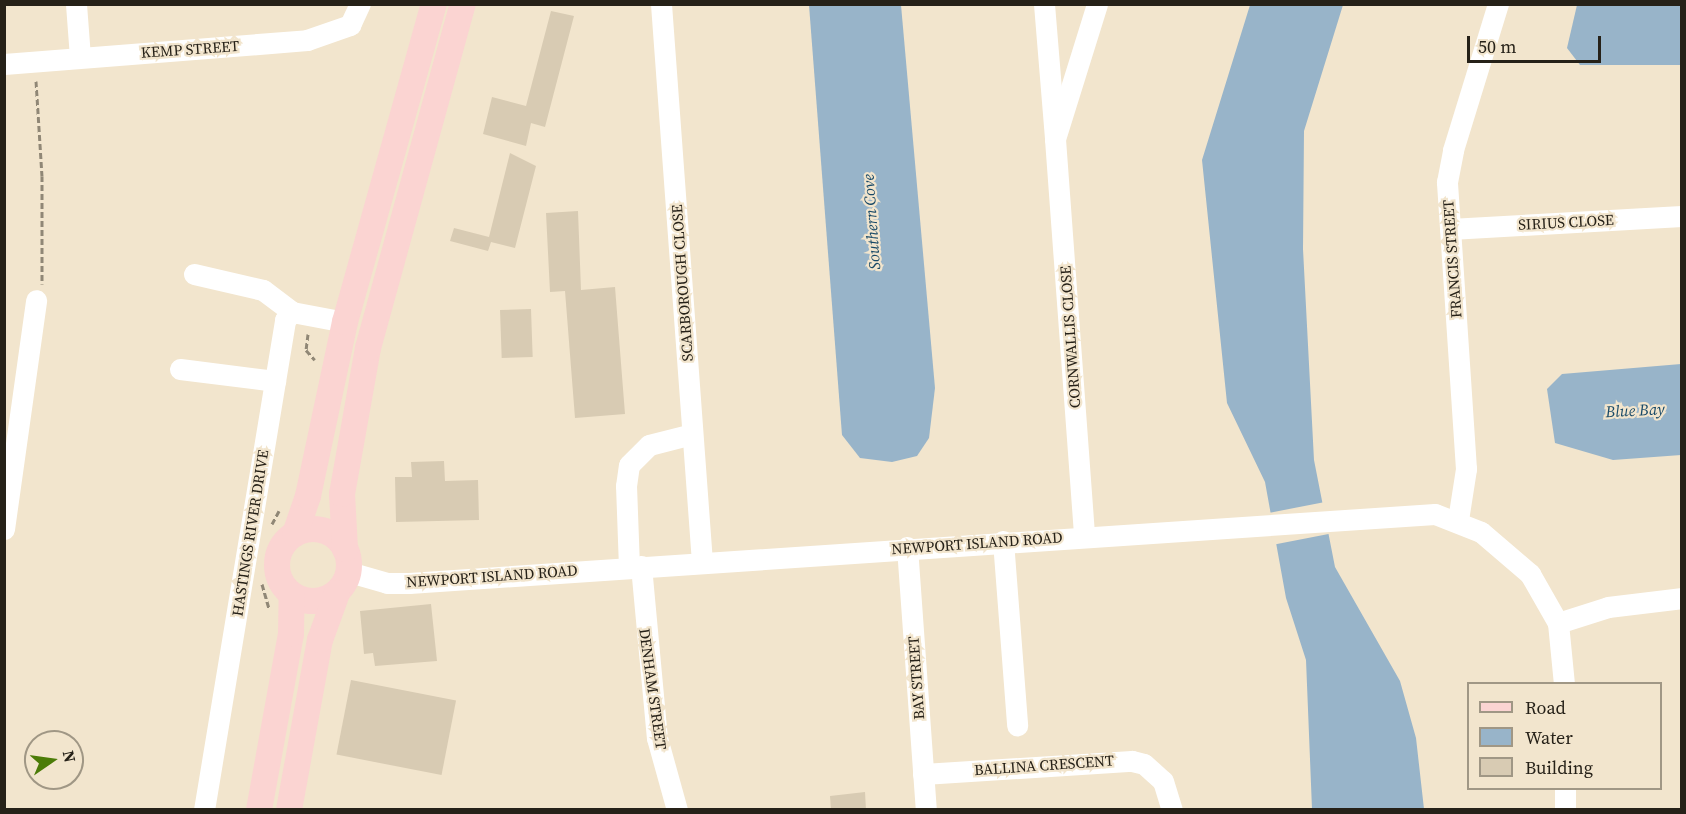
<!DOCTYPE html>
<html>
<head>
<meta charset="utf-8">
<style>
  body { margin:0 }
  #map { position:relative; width:1686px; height:814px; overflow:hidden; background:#f2e5cd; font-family:"Source Serif 4",serif }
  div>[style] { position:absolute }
  .water>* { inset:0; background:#98b4c9 }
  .pier>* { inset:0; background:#f2e5cd; transform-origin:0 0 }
  .building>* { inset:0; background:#d8cbb3; transform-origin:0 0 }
  .path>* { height:3px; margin-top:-1.5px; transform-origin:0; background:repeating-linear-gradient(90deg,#908776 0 6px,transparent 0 9px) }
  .minor>* { height:21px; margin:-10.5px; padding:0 10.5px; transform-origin:10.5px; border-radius:10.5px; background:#fff }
  .major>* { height:26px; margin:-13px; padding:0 13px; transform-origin:13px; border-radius:13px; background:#fbd4d2 }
  .major>.ring { margin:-13px; padding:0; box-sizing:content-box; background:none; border:26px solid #fbd4d2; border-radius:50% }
  span { translate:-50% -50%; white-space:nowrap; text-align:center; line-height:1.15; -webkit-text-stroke:4.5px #f2e5cd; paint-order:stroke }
  .street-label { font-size:15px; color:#262118 }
  .water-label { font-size:16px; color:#184967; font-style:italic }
  .frame { position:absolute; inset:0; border:6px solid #262118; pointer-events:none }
  .legend { position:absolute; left:1467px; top:682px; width:195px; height:108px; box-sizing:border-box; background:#f2e5cd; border:2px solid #a09785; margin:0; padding:8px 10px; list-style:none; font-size:18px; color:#262118 }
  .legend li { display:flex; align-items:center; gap:12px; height:30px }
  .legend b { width:30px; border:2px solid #a09785 }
  .north { position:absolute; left:24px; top:730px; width:60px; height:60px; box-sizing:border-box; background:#f2e5cd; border:2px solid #a09785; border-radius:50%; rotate:77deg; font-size:16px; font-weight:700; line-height:24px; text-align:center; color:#262118 }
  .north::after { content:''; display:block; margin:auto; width:21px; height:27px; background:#4c7c08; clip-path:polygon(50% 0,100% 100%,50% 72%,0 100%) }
  .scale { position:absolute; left:1467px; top:36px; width:134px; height:27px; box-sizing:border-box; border:3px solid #262118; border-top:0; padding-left:8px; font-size:18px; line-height:21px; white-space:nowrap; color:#262118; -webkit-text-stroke:4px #f2e5cd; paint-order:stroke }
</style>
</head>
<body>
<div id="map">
  <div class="water">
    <div style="clip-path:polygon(809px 5px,901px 5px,935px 388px,929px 438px,917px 456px,892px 462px,860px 458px,842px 435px)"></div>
    <div style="clip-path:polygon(1250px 5px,1343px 5px,1304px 131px,1303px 249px,1314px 460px,1335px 567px,1400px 681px,1416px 738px,1424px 809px,1312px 809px,1306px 660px,1286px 598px,1265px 482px,1227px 403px,1202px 160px)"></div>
    <div style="clip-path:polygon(1577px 5px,1681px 5px,1681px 65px,1580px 65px,1567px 48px)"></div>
    <div style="clip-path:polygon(1681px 364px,1681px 455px,1613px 460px,1555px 443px,1547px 389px,1562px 374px)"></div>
  </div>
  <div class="pier">
    <div style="left:1325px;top:502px;width:32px;height:59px;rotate:79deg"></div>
  </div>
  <div class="building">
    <div style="clip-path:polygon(551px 11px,574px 16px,545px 127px,531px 123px,526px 146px,483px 134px,492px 97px,526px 106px)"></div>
    <div style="clip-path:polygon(510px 153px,536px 166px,515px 248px,491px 242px,488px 251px,450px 241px,454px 228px,489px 237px)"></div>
    <div style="clip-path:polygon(578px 211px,581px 290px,615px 287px,625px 414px,575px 418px,565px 291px,550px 292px,546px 213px)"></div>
    <div style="left:531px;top:309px;width:48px;height:31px;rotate:88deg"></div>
    <div style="clip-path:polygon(444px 461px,445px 481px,478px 480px,479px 520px,396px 522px,395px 477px,412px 477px,411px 462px)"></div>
    <div style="clip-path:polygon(431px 604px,437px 661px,375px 666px,373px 653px,364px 654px,360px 611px)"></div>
    <div style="left:351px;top:680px;width:107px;height:76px;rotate:11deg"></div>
    <div style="clip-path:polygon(865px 792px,866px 810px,831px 810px,830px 796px)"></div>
  </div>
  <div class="path">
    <div style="left:36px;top:81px;width:95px;rotate:86.4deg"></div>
    <div style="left:42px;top:176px;width:108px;rotate:90deg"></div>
    <div style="left:308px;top:334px;width:16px;rotate:97deg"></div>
    <div style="left:306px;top:350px;width:13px;rotate:48deg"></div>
    <div style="left:272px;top:524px;width:15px;rotate:-62deg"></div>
    <div style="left:262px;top:584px;width:26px;rotate:74deg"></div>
  </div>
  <div class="minor">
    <div style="left:76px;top:4px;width:53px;rotate:85.7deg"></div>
    <div style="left:661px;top:4px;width:560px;rotate:85.8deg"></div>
    <div style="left:1044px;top:4px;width:135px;rotate:85.3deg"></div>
    <div style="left:1055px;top:139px;width:141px;rotate:-72.7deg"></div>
    <div style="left:4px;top:64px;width:304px;rotate:-4.5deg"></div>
    <div style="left:307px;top:40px;width:46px;rotate:-19.2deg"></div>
    <div style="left:350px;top:25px;width:23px;rotate:-65deg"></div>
    <div style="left:1055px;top:139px;width:397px;rotate:85.8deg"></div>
    <div style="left:1450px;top:229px;width:232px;rotate:-3.2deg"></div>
    <div style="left:194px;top:274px;width:71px;rotate:13.1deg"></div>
    <div style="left:263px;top:290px;width:36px;rotate:37deg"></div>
    <div style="left:180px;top:369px;width:96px;rotate:7.2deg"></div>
    <div style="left:1458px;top:520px;width:52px;rotate:-81.1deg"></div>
    <div style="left:1466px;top:469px;width:288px;rotate:-93.8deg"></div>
    <div style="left:1447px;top:182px;width:33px;rotate:-79deg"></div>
    <div style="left:1453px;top:150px;width:153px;rotate:-72.9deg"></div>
    <div style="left:4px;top:529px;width:231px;rotate:-82deg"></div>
    <div style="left:1003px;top:541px;width:185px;rotate:85.6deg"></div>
    <div style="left:907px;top:547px;width:264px;rotate:85.9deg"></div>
    <div style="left:641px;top:566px;width:173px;rotate:84.7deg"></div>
    <div style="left:657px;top:738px;width:75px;rotate:74.5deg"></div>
    <div style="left:629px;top:567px;width:81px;rotate:-92.1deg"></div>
    <div style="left:626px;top:486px;width:21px;rotate:-82deg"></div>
    <div style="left:629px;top:465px;width:28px;rotate:-45deg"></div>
    <div style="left:649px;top:445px;width:44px;rotate:-14.3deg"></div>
    <div style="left:349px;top:572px;width:40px;rotate:16deg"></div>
    <div style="left:387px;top:583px;width:22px"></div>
    <div style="left:409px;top:583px;width:1028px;rotate:-3.85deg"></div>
    <div style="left:1435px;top:514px;width:49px;rotate:21.4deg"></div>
    <div style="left:1481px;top:532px;width:65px;rotate:40.6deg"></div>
    <div style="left:1530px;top:574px;width:56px;rotate:60.3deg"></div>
    <div style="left:1558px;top:623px;width:61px;rotate:84.4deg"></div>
    <div style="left:1558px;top:623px;width:52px;rotate:-17.7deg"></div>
    <div style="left:1608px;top:607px;width:75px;rotate:-6.9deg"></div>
    <div style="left:923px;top:774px;width:209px;rotate:-3.6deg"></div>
    <div style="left:1132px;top:761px;width:12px;rotate:14deg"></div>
    <div style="left:1144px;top:764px;width:25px;rotate:42deg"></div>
    <div style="left:1163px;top:781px;width:30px;rotate:73deg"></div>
    <div style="left:1565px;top:788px;width:22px;rotate:90deg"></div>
    <div style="left:204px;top:810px;width:497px;rotate:-80.6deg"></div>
    <div style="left:285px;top:320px;width:11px;rotate:-49deg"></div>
    <div style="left:292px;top:312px;width:54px;rotate:10.7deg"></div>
  </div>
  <div class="major">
    <div class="ring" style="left:277px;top:529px;width:46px;height:46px"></div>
    <div style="left:295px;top:534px;width:40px;rotate:-71.1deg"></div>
    <div style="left:308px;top:496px;width:178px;rotate:-78deg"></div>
    <div style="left:345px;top:322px;width:330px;rotate:-74.4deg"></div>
    <div style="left:345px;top:549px;width:55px;rotate:-93.1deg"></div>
    <div style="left:342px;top:494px;width:148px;rotate:-79.9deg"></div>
    <div style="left:368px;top:348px;width:357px;rotate:-74.6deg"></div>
    <div style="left:259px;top:810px;width:179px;rotate:-79.7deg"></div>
    <div style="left:291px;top:634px;width:39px;rotate:-89deg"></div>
    <div style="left:289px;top:810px;width:173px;rotate:-79.7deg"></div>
    <div style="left:320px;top:640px;width:50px;rotate:-70.1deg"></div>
  </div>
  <div class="street-label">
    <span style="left:190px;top:49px;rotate:-4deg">KEMP STREET</span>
    <span style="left:1566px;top:222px;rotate:-3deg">SIRIUS CLOSE</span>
    <span style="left:1452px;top:259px;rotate:-94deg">FRANCIS STREET</span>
    <span style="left:682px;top:283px;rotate:-94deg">SCARBOROUGH CLOSE</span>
    <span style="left:1070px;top:337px;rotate:-94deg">CORNWALLIS CLOSE</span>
    <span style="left:250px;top:533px;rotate:-81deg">HASTINGS RIVER DRIVE</span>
    <span style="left:977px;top:543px;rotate:-4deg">NEWPORT ISLAND ROAD</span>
    <span style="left:492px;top:576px;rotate:-4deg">NEWPORT ISLAND ROAD</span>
    <span style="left:916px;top:678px;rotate:-94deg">BAY STREET</span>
    <span style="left:653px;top:689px;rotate:82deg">DENHAM STREET</span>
    <span style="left:1044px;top:765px;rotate:-4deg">BALLINA CRESCENT</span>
  </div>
  <div class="water-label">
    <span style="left:871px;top:222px;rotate:-94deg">Southern Cove</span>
    <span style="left:1635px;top:410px;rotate:-3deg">Blue Bay</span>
  </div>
  <div class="frame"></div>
  <ul class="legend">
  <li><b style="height:8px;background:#fbd4d2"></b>Road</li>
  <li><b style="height:16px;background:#98b4c9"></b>Water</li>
  <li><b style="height:16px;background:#d8cbb3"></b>Building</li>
  </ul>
  <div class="north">N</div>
  <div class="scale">50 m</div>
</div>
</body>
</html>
